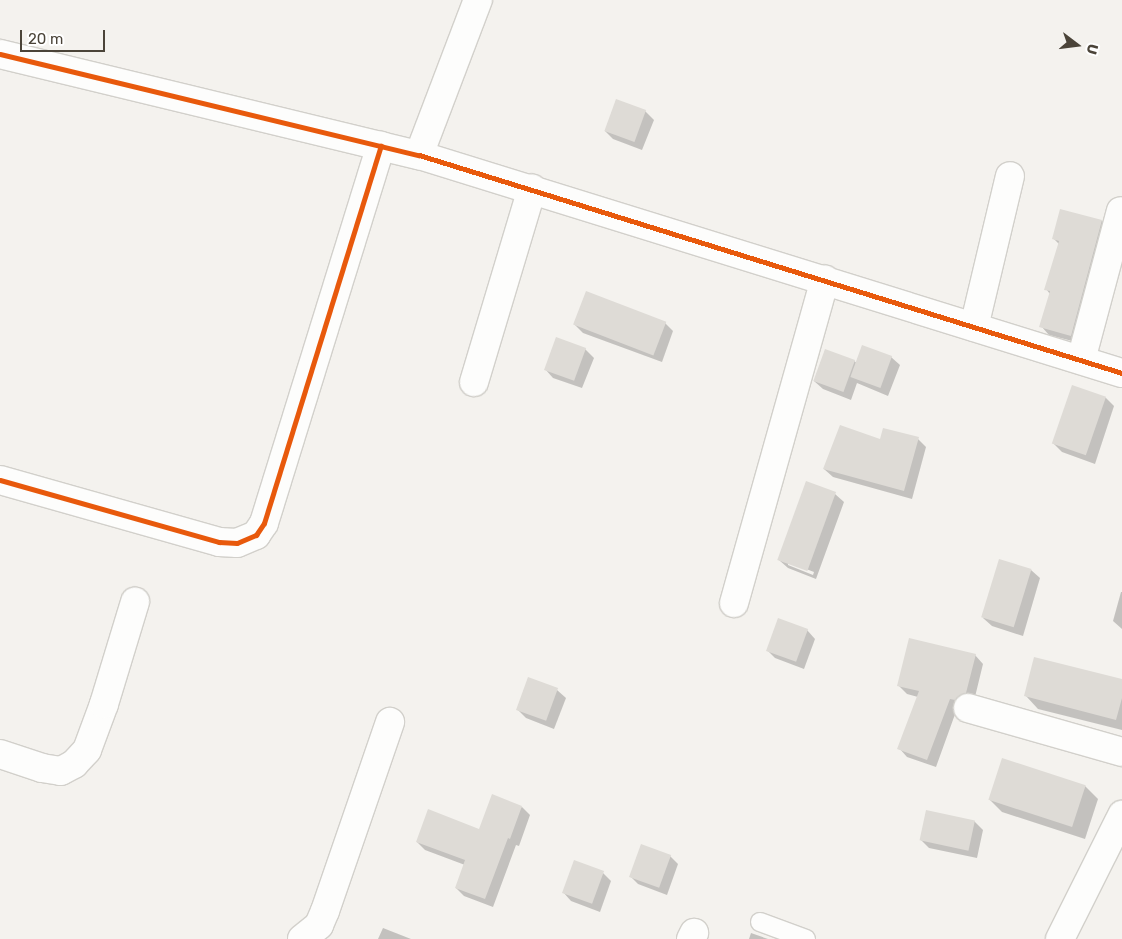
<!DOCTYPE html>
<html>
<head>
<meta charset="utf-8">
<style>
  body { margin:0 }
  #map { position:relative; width:1122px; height:939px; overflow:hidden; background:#f4f2ee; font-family:Rubik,sans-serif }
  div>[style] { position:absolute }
  .shadow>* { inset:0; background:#0003 }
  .building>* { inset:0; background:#dedbd6; transform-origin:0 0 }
  .roads { filter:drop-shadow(1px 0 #d2d0cb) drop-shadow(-1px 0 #d2d0cb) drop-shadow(0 1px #d2d0cb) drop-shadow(0 -1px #d2d0cb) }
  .lane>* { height:18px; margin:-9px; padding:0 9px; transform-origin:9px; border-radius:9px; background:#fdfdfc }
  .street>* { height:28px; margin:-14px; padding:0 14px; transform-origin:14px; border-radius:14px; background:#fdfdfc }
  .cycleway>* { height:5px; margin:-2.5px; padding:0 2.5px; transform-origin:2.5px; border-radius:2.5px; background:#e8590c }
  span { translate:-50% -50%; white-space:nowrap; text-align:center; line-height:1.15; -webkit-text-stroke:4.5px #fff; paint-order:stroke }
  .north { position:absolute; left:1052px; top:20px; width:50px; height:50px; -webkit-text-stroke:4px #fff; paint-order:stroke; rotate:105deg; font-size:14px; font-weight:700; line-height:20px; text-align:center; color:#4b4439 }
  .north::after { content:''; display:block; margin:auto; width:18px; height:22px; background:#4b4439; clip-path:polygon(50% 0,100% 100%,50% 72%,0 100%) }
  .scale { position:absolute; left:20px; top:30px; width:85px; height:22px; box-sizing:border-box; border:2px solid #4b4439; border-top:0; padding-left:6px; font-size:15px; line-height:18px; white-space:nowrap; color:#4b4439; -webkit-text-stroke:4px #fff; paint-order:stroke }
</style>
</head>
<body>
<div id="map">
  <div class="shadow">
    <div style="clip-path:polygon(645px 111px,654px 120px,642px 150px,613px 139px,605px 131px)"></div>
    <div style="clip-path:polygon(1061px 210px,1102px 221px,1110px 229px,1080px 343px,1049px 335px,1041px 326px,1050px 294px,1046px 289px,1059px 244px,1054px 239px)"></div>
    <div style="clip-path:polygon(665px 323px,673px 331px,662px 362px,583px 333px,575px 325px)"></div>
    <div style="clip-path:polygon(585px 349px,594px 358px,582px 388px,553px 378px,545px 369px)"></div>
    <div style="clip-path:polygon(891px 357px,900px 365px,888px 396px,857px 383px,851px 400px,823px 389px,814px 381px,854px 361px,857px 363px)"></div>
    <div style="clip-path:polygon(1073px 387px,1106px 398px,1114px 406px,1095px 464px,1062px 452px,1054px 444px)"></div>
    <div style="clip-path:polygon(918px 439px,926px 447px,912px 499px,833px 477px,824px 469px,880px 441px)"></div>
    <div style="clip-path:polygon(evenodd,835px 494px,844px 502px,816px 579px,788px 568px,779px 560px,835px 494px,788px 562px,814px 572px,813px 575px,788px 565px,788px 562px)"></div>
    <div style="clip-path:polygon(1031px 570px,1040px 578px,1023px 636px,992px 626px,983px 618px)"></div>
    <div style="clip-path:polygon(1121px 592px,1122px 592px,1122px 629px,1113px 621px)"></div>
    <div style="clip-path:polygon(807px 630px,815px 639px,804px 669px,775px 658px,767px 650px)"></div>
    <div style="clip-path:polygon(975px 655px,983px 664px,974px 701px,958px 706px,936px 767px,907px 757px,899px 748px,918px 697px,907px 694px,899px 686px)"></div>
    <div style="clip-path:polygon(529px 679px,557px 690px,566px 698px,554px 729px,526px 718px,517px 709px)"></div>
    <div style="clip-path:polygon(1122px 680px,1122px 730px,1038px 709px,1026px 696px)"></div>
    <div style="clip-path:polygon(1085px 786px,1098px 799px,1085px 839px,1002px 812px,990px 800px)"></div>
    <div style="clip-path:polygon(522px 807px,530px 815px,519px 846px,516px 845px,493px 907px,464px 896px,456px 888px,465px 865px,425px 850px,417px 842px,480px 830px)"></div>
    <div style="clip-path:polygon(974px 821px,983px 830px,977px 858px,929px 848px,921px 840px)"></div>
    <div style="clip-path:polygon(670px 856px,678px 864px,667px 895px,638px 884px,630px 876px)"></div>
    <div style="clip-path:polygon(603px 873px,611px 881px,600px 912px,571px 901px,563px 892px)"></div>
    <div style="clip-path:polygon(383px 928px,411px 939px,378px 939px)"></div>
    <div style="clip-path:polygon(751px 933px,768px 939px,749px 939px)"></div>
  </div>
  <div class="building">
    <div style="left:616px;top:99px;width:32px;height:34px;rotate:20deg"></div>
    <div style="clip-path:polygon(1060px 209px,1102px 220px,1071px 336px,1039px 327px,1050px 291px,1044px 290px,1059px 241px,1052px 239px)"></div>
    <div style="left:586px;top:291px;width:86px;height:36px;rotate:21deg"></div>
    <div style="left:556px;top:337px;width:32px;height:35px;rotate:20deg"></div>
    <div style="left:862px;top:345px;width:32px;height:34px;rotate:20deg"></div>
    <div style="left:825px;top:349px;width:32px;height:34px;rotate:20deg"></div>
    <div style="left:1072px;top:385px;width:36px;height:62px;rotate:19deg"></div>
    <div style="clip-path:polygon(840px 425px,880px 439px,883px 428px,919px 437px,904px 491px,823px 469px)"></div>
    <div style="left:806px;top:481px;width:32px;height:84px;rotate:20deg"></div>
    <div style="left:999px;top:559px;width:34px;height:61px;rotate:17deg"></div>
    <div style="left:778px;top:618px;width:32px;height:35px;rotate:20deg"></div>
    <div style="clip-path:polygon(909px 638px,976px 654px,966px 693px,955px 700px,950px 699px,927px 760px,897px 749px,919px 691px,897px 686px)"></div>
    <div style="clip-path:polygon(1034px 657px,1122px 679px,1122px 698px,1116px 720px,1024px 696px)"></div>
    <div style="left:528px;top:677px;width:32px;height:35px;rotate:20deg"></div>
    <div style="left:1002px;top:758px;width:88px;height:44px;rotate:18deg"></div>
    <div style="clip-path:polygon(492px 794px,522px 806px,510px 839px,508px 838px,485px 899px,455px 888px,465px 860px,416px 842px,428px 809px,479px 829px)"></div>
    <div style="left:926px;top:810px;width:50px;height:31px;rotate:12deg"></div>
    <div style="left:641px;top:844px;width:32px;height:35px;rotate:20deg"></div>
    <div style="left:574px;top:860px;width:32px;height:35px;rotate:20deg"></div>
  </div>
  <div class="roads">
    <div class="lane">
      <div style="left:760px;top:922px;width:49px;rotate:20.3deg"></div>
    </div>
    <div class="street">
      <div style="left:0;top:54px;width:431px;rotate:13.6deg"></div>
      <div style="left:419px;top:155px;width:736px;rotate:17.23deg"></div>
      <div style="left:419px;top:155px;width:166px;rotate:-69.2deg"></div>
      <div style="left:974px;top:327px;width:155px;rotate:-76.6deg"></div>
      <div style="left:1081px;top:360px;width:154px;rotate:-75deg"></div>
      <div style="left:474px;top:382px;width:202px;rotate:-73.3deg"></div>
      <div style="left:0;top:480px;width:228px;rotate:15.8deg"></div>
      <div style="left:219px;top:542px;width:18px;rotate:3deg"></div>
      <div style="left:237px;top:543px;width:21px;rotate:-23deg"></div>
      <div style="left:256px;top:535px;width:14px;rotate:-56deg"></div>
      <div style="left:264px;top:523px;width:395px;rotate:-72.8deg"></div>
      <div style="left:734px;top:603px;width:336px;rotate:-74.3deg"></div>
      <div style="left:968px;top:708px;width:160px;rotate:15.9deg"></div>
      <div style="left:0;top:754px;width:44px;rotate:18.4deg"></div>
      <div style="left:42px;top:768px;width:19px;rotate:9deg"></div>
      <div style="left:61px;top:771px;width:15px;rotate:-28deg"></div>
      <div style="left:74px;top:764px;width:19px;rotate:-47deg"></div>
      <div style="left:87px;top:750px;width:49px;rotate:-69.7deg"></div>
      <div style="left:104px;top:704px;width:107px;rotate:-73.1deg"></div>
      <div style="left:302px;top:939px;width:22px;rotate:-39deg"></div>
      <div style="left:319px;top:925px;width:15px;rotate:-67deg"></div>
      <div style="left:325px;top:911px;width:200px;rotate:-71deg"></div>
      <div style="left:691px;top:939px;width:7px;rotate:-63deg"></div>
      <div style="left:1060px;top:939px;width:139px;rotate:-63.4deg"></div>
    </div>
  </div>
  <div class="cycleway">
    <div style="left:0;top:54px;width:431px;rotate:13.6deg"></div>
    <div style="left:419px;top:155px;width:736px;rotate:17.23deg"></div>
    <div style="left:0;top:480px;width:228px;rotate:15.8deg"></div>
    <div style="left:219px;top:542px;width:18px;rotate:3deg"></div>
    <div style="left:237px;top:543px;width:21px;rotate:-23deg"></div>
    <div style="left:256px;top:535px;width:14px;rotate:-56deg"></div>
    <div style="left:264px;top:523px;width:395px;rotate:-72.8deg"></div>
  </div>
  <div class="north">U</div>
  <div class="scale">20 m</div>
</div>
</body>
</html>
